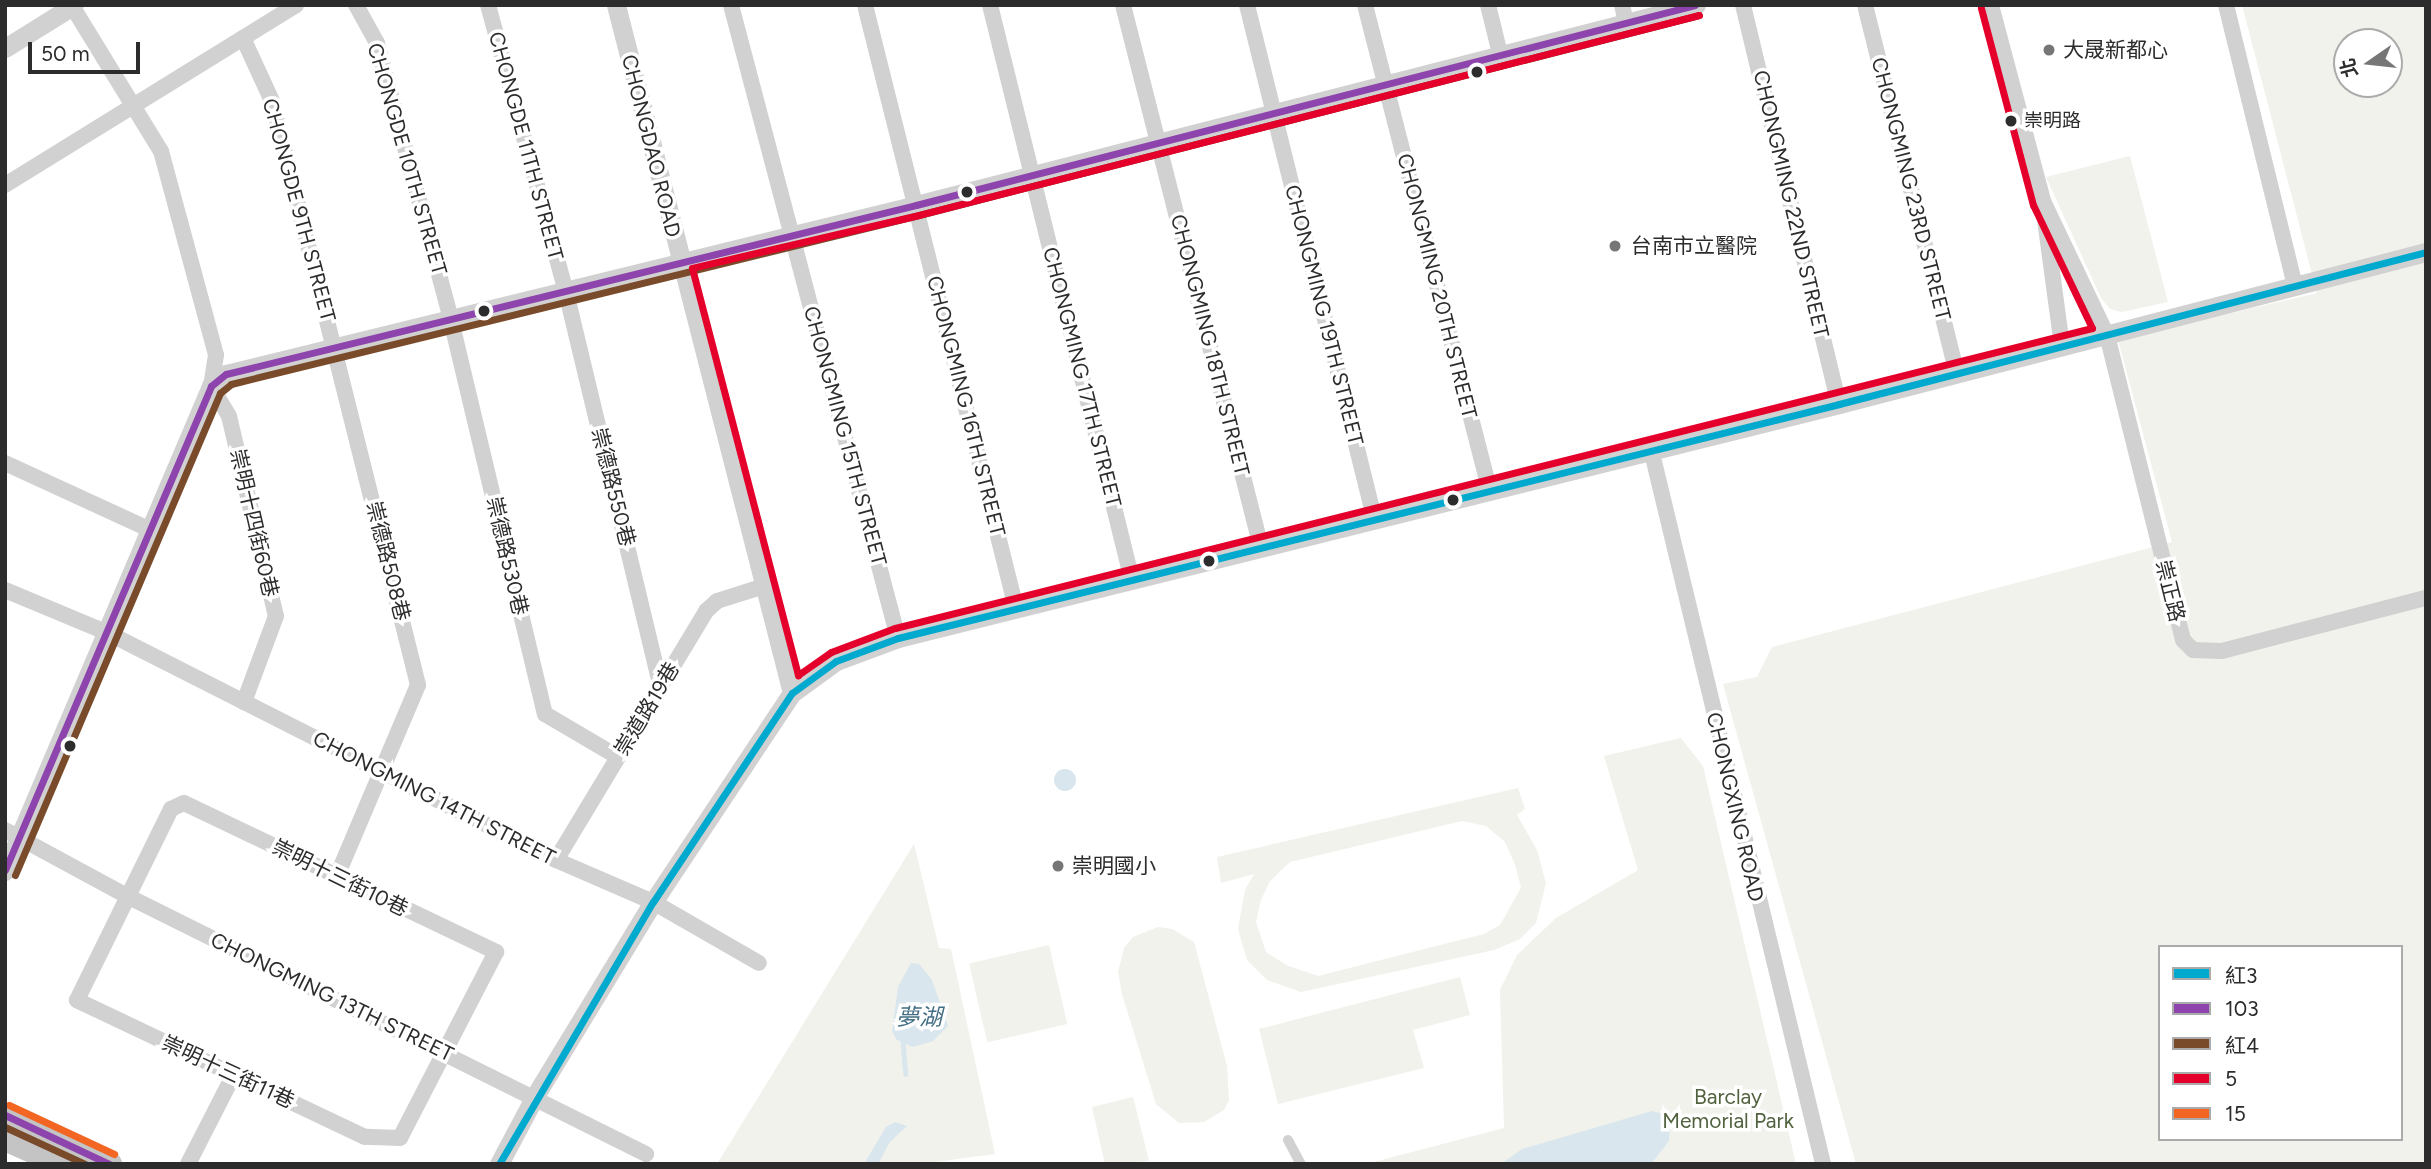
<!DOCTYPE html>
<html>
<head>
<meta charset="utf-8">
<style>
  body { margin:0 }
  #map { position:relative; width:2431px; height:1169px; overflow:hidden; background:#fff; font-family:Figtree,"Noto Sans TC",sans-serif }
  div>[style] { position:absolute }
  .green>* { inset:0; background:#f0f2eb; transform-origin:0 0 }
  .water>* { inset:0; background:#d9e6ee }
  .round { border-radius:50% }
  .stream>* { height:4.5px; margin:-2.25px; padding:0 2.25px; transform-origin:2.25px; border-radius:2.25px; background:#d9e6ee }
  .pedestrian>* { height:10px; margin:-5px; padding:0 5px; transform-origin:5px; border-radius:5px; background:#d1d1d1 }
  .minor>* { height:16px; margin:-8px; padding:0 8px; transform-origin:8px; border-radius:8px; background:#d1d1d1 }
  .tertiary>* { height:19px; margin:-9.5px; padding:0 9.5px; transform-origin:9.5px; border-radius:9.5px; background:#d1d1d1 }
  .primary>* { height:24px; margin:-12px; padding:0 12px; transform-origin:12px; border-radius:12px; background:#c4c4c4 }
  .bus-1>* { height:7px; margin:-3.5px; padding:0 3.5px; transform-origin:3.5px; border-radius:3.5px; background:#00a9ce }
  .bus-2>* { height:7px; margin:-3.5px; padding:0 3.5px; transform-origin:3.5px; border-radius:3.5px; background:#8e44ad }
  .bus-3>* { height:7px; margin:-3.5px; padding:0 3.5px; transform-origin:3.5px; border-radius:3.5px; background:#7a4b2a }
  .bus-4>* { height:7px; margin:-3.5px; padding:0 3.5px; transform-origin:3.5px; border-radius:3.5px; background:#e4002b }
  .bus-5>* { height:7px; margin:-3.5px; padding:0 3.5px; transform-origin:3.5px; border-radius:3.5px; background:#f26522 }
  .dots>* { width:19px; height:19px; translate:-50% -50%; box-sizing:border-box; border:4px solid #fff; border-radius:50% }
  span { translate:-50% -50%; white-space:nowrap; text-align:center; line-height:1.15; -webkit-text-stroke:7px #fff; paint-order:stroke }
  .bus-label { font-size:19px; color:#2c2c2c }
  .left { translate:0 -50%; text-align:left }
  .poi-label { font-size:21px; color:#2c2c2c }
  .street-label { font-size:21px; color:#2c2c2c }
  .park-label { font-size:21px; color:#51623f }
  .water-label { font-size:23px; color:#446f84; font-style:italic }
  .frame { position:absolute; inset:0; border:7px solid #2c2c2c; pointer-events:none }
  .legend { position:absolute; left:2158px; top:945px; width:245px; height:196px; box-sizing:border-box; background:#fff; border:2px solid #ababab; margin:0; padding:9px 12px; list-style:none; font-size:21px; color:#2c2c2c }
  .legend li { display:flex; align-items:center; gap:14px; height:35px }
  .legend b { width:35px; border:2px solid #ababab }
  .north { position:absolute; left:2333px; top:28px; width:70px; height:70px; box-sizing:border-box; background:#fff; border:2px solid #ababab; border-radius:50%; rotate:256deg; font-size:19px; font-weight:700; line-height:28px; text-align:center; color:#2c2c2c }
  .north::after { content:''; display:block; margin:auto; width:24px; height:32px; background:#767676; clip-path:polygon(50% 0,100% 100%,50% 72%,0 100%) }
  .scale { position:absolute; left:28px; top:42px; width:112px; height:32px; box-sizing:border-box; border:4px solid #2c2c2c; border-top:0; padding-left:9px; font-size:21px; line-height:24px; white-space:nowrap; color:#2c2c2c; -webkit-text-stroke:5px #fff; paint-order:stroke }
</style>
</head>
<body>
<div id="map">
  <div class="green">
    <div style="clip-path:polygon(evenodd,2242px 5px,2426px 5px,2426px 1164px,1856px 1164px,1723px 684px,1757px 677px,1772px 647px,2172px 542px,2118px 340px,2317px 293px,2242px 5px,2347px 42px,2389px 42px,2389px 84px,2347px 84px,2347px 42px,2242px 5px,2160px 947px,2401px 947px,2401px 1139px,2160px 1139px,2160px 947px)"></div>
    <div style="clip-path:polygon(2130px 156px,2168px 302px,2122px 312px,2110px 309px,2101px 298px,2046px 177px)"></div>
    <div style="clip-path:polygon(1681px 738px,1703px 766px,1796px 1164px,1366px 1164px,1504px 1128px,1500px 990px,1517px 955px,1556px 918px,1638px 870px,1604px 756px)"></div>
    <div style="clip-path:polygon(evenodd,1518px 788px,1525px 809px,1517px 815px,1537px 850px,1546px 883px,1536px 923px,1520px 939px,1494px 950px,1301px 992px,1267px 980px,1247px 960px,1238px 929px,1245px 890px,1254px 874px,1221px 883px,1217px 857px,1518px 788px,1462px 821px,1486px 826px,1505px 842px,1516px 867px,1521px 888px,1500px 925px,1484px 934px,1318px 976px,1286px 965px,1266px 952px,1256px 922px,1261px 900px,1270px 881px,1290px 862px,1462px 821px)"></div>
    <div style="clip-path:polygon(914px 844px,939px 948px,951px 949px,995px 1154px,920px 1164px,717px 1164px)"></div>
    <div style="clip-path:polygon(1158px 927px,1172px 929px,1194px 942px,1227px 1066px,1229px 1100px,1224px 1110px,1204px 1122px,1179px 1123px,1156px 1104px,1122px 994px,1118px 972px,1124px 948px,1133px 937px)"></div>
    <div style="left:1049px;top:945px;width:81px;height:82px;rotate:77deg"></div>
    <div style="clip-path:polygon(1460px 977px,1470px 1015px,1413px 1030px,1424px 1068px,1278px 1104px,1259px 1029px)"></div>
    <div style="clip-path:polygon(1133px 1097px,1149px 1161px,1105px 1164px,1092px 1107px)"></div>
  </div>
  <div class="water">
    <div class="round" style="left:1054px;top:769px;width:22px;height:22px"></div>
    <div style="clip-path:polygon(911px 963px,919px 964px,932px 980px,948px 1026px,933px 1041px,913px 1047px,897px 1040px,892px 1031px,898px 987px)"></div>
    <div style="clip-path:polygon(1652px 1111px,1666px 1115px,1670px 1123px,1669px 1141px,1651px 1164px,1501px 1164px,1522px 1149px)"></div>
    <div style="clip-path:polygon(895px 1122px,907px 1126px,890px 1142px,878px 1164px,864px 1164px,886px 1127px)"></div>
  </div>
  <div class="stream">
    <div style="left:903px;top:1042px;width:32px;rotate:85deg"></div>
  </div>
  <div class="pedestrian">
    <div style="left:1288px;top:1140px;width:27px;rotate:62deg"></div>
  </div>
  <div class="minor">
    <div style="left:356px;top:5px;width:43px;rotate:61.1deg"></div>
    <div style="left:377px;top:43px;width:283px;rotate:75deg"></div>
    <div style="left:450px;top:316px;width:409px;rotate:76.6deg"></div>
    <div style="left:545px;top:714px;width:85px;rotate:30.5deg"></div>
    <div style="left:488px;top:5px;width:293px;rotate:74.8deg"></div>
    <div style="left:565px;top:288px;width:410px;rotate:76.5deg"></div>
    <div style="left:731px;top:5px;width:655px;rotate:75.22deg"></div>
    <div style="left:865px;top:5px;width:622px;rotate:75.94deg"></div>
    <div style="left:990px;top:5px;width:592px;rotate:76.13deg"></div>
    <div style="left:1123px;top:5px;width:559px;rotate:75.72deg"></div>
    <div style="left:1247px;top:5px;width:528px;rotate:76.07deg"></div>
    <div style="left:1365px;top:5px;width:499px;rotate:75.6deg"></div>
    <div style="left:1488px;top:5px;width:50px;rotate:76.2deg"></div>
    <div style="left:1622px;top:5px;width:18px;rotate:77deg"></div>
    <div style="left:1743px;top:5px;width:410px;rotate:76.5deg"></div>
    <div style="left:1865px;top:5px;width:379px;rotate:76deg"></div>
    <div style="left:1991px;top:5px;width:203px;rotate:75.1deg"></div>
    <div style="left:2043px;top:201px;width:148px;rotate:64.5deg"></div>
    <div style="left:2107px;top:335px;width:314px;rotate:76deg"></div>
    <div style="left:2183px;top:640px;width:14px;rotate:45deg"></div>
    <div style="left:2193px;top:650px;width:29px;rotate:2deg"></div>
    <div style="left:2222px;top:651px;width:211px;rotate:-14.6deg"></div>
    <div style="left:2226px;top:5px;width:289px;rotate:76.2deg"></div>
    <div style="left:72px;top:6px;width:170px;rotate:58.5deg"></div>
    <div style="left:161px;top:151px;width:211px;rotate:74.9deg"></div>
    <div style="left:216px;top:355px;width:31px;rotate:99deg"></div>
    <div style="left:211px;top:386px;width:35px;rotate:59deg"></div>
    <div style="left:229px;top:416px;width:205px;rotate:76.8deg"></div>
    <div style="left:276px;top:616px;width:92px;rotate:110.4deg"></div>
    <div style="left:243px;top:38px;width:69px;rotate:65.3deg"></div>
    <div style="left:272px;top:101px;width:602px;rotate:75.96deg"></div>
    <div style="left:418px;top:685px;width:207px;rotate:113deg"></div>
    <div style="left:5px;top:185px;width:342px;rotate:-31.7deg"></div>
    <div style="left:2045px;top:220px;width:127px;rotate:82.3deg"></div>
    <div style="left:1651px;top:449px;width:735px;rotate:76.47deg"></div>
    <div style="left:5px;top:463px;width:161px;rotate:24.7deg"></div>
    <div style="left:5px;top:590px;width:112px;rotate:22.7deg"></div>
    <div style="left:108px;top:633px;width:502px;rotate:26.87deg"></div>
    <div style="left:556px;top:860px;width:106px;rotate:23.4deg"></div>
    <div style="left:653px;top:902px;width:122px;rotate:29.9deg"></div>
    <div style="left:184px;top:803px;width:346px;rotate:25.5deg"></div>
    <div style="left:496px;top:952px;width:209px;rotate:117.3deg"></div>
    <div style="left:400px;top:1138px;width:35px;rotate:-178deg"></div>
    <div style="left:365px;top:1137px;width:319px;rotate:-154.6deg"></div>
    <div style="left:77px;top:1000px;width:213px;rotate:-63.8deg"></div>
    <div style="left:171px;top:809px;width:14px;rotate:-25deg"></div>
    <div style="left:5px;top:830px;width:136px;rotate:28.4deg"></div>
    <div style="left:125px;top:895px;width:582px;rotate:26.43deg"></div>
    <div style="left:556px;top:860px;width:291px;rotate:-58.9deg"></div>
    <div style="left:706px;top:611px;width:15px;rotate:-42deg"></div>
    <div style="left:717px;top:601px;width:46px;rotate:-17.7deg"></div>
    <div style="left:188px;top:1164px;width:101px;rotate:-62.9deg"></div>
  </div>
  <div class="tertiary">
    <div style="left:616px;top:5px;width:710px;rotate:75.65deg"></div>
    <div style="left:5px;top:48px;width:81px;rotate:-31.9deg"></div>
    <div style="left:5px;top:871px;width:527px;rotate:-66.99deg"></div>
    <div style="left:211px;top:386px;width:19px;rotate:-39deg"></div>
    <div style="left:226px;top:374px;width:710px;rotate:-13.76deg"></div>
    <div style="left:916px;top:205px;width:805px;rotate:-14.38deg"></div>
    <div style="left:499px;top:1164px;width:77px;rotate:-62.1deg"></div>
    <div style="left:535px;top:1096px;width:227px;rotate:-58.7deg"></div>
    <div style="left:653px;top:902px;width:251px;rotate:-56.4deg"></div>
    <div style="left:792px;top:693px;width:54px;rotate:-36deg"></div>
    <div style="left:836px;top:661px;width:66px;rotate:-20.4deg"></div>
    <div style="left:898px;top:638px;width:970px;rotate:-13.96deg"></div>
    <div style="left:1839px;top:404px;width:606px;rotate:-14.52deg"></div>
  </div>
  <div class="primary">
    <div style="left:5px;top:1115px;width:116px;rotate:25deg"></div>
    <div style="left:5px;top:1139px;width:61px;rotate:24.1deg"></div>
  </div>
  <div class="bus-1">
    <div style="left:499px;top:1164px;width:304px;rotate:-59.6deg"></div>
    <div style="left:653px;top:902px;width:251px;rotate:-56.4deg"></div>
    <div style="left:792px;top:693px;width:54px;rotate:-36deg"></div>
    <div style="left:836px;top:661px;width:66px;rotate:-20.4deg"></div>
    <div style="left:898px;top:638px;width:970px;rotate:-13.96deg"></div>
    <div style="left:1839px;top:404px;width:606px;rotate:-14.52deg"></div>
  </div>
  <div class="bus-2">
    <div style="left:5px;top:870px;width:526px;rotate:-66.94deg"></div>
    <div style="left:211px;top:386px;width:19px;rotate:-39deg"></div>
    <div style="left:226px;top:374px;width:710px;rotate:-13.76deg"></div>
    <div style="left:916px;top:205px;width:804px;rotate:-14.4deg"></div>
    <div style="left:5px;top:1115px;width:115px;rotate:25.2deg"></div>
  </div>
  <div class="bus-3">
    <div style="left:15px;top:875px;width:524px;rotate:-66.96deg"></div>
    <div style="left:220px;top:393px;width:14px;rotate:-39deg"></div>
    <div style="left:231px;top:384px;width:708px;rotate:-13.8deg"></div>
    <div style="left:919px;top:215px;width:805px;rotate:-14.38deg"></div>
    <div style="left:5px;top:1127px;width:88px;rotate:24.8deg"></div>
  </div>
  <div class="bus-4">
    <div style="left:1699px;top:15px;width:805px;rotate:165.62deg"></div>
    <div style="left:919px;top:215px;width:233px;rotate:166.9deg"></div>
    <div style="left:692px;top:268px;width:421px;rotate:75.4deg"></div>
    <div style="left:798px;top:675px;width:40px;rotate:-34.9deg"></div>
    <div style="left:831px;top:652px;width:68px;rotate:-20.6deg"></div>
    <div style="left:895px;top:628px;width:1234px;rotate:-14.07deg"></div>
    <div style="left:2092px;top:328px;width:136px;rotate:-115.6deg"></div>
    <div style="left:2033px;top:205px;width:204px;rotate:-104.8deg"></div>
  </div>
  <div class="bus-5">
    <div style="left:9px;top:1105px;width:116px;rotate:25deg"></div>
  </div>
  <div class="dots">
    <div style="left:2049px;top:50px;background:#767676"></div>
    <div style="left:1477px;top:72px;background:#2c2c2c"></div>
    <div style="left:2011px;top:121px;background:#2c2c2c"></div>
    <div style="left:967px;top:192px;background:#2c2c2c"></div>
    <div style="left:1615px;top:246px;background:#767676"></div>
    <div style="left:484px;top:311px;background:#2c2c2c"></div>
    <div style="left:1453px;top:500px;background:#2c2c2c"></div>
    <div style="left:1209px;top:561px;background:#2c2c2c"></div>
    <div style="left:70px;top:746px;background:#2c2c2c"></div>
    <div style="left:1058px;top:866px;background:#767676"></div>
  </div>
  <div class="bus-label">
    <span class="left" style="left:2024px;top:121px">崇明路</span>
  </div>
  <div class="poi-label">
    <span class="left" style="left:2063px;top:50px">大晟新都心</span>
    <span class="left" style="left:1631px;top:246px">台南市立醫院</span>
    <span class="left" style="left:1072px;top:866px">崇明國小</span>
  </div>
  <div class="street-label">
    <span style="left:526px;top:146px;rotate:75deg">CHONGDE 11TH STREET</span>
    <span style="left:651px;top:146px;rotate:76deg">CHONGDAO ROAD</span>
    <span style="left:407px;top:159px;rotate:74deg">CHONGDE 10TH STREET</span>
    <span style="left:1911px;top:189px;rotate:76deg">CHONGMING 23RD STREET</span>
    <span style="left:1791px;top:204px;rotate:77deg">CHONGMING 22ND STREET</span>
    <span style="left:299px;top:210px;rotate:75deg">CHONGDE 9TH STREET</span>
    <span style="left:1437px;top:286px;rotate:76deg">CHONGMING 20TH STREET</span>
    <span style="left:1324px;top:315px;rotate:76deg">CHONGMING 19TH STREET</span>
    <span style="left:1210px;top:345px;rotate:76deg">CHONGMING 18TH STREET</span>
    <span style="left:1082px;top:377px;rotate:76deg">CHONGMING 17TH STREET</span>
    <span style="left:966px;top:406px;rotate:76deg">CHONGMING 16TH STREET</span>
    <span style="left:845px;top:436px;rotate:75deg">CHONGMING 15TH STREET</span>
    <span style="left:613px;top:487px;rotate:76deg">崇德路550巷</span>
    <span style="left:254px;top:523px;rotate:77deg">崇明十四街60巷</span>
    <span style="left:507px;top:556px;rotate:77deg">崇德路530巷</span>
    <span style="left:388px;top:561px;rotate:76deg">崇德路508巷</span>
    <span style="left:2170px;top:591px;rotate:76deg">崇正路</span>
    <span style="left:647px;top:709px;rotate:-59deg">崇道路19巷</span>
    <span style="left:434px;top:798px;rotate:27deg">CHONGMING 14TH STREET</span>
    <span style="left:1735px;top:807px;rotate:77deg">CHONGXING ROAD</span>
    <span style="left:340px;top:878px;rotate:26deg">崇明十三街10巷</span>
    <span style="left:332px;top:997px;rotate:26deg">CHONGMING 13TH STREET</span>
    <span style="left:228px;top:1072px;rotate:25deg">崇明十三街11巷</span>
  </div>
  <div class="park-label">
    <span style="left:1728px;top:1109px">Barclay<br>Memorial Park</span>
  </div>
  <div class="water-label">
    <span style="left:919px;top:1017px">夢湖</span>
  </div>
  <div class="frame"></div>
  <ul class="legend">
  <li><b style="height:9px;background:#00a9ce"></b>紅3</li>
  <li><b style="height:9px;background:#8e44ad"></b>103</li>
  <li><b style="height:9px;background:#7a4b2a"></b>紅4</li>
  <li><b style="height:9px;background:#e4002b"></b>5</li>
  <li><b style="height:9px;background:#f26522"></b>15</li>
  </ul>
  <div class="north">北</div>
  <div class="scale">50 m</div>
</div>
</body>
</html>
